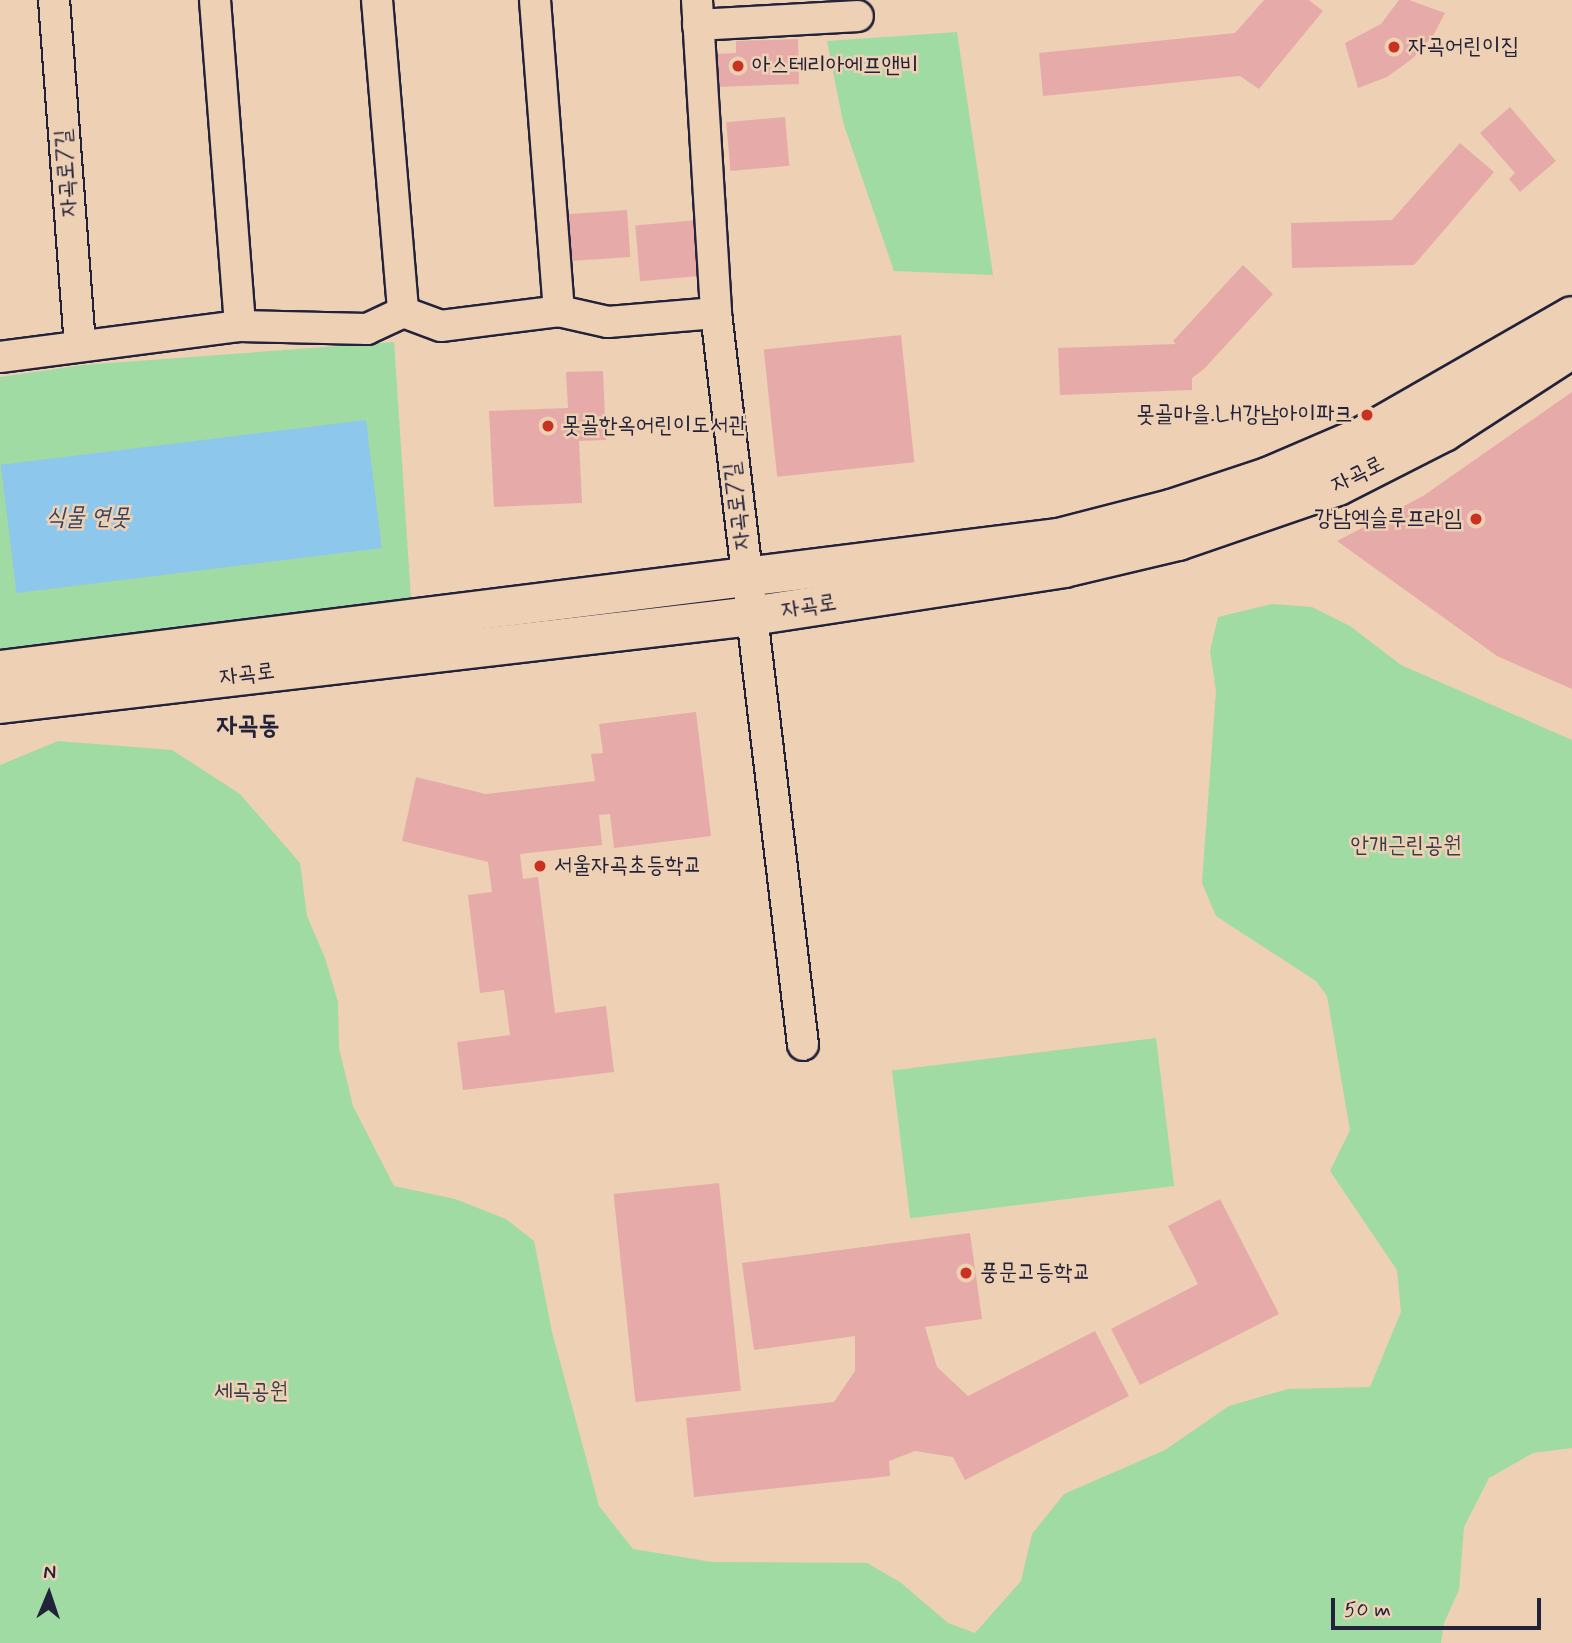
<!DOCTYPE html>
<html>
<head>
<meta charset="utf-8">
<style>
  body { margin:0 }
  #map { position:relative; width:1572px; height:1643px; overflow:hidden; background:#eed0b4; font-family:Mynerve,"Poor Story",sans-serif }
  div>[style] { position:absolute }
  .green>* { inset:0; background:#9fdba3; transform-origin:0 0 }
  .water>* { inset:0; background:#8dc7ec; transform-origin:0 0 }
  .building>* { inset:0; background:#e6aba9; transform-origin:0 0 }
  .roads { filter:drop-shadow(2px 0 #22223b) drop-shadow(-2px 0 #22223b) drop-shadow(0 2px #22223b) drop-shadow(0 -2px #22223b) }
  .minor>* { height:30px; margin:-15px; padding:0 15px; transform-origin:15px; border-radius:15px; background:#eed0b4 }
  .secondary>* { height:38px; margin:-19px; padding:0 19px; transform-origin:19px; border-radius:19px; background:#eed0b4 }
  .dots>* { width:19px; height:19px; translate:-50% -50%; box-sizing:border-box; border:4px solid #eed0b4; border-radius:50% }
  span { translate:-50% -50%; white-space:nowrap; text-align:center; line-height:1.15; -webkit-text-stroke:5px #eed0b4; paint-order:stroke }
  .poi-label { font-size:23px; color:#22223b }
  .left { translate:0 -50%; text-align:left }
  .right { translate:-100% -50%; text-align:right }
  .street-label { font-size:23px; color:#22223b }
  .park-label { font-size:23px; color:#353e4b }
  .water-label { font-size:24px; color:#37435e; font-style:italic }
  .quarter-label { font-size:26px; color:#22223b; font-weight:700 }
  .north { position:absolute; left:14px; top:1559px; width:70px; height:70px; -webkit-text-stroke:5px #eed0b4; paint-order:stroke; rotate:2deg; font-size:19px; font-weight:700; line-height:28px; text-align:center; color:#22223b }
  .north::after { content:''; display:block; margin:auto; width:24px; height:32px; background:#22223b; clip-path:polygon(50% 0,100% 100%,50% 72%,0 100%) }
  .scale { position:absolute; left:1331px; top:1598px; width:210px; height:32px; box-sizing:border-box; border:4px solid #22223b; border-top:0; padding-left:9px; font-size:21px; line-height:24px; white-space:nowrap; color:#22223b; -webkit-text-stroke:5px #eed0b4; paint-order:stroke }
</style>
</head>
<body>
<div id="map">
  <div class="green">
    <div style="clip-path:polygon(957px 32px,993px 275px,894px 271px,843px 122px,827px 41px)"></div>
    <div style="clip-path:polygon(394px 342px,411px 599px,0 657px,0 377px,83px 365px)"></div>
    <div style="clip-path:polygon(1272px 604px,1312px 607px,1350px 626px,1401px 665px,1572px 740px,1572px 1448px,1533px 1453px,1489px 1478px,1464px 1527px,1459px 1590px,1444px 1623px,1441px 1643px,0 1643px,0 765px,58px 741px,172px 750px,240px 794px,300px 863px,307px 916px,325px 958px,338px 1002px,339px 1048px,353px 1106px,394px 1186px,455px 1199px,506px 1219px,534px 1241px,552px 1332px,599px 1506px,633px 1549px,712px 1562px,867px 1563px,900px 1582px,948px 1623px,975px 1633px,1021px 1581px,1032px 1534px,1064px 1494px,1165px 1450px,1229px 1406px,1288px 1389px,1370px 1387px,1401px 1312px,1397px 1270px,1330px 1171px,1350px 1130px,1327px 996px,1316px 981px,1216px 916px,1202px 883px,1216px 691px,1210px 651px,1218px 617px)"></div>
    <div style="left:1156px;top:1038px;width:149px;height:266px;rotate:83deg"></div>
  </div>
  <div class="water">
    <div style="left:366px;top:420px;width:129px;height:368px;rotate:83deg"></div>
  </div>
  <div class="building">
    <div style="clip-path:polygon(1264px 0,1309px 0,1323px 11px,1259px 89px,1240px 76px,1043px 96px,1039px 53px,1235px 33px)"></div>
    <div style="clip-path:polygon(1399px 0,1409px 0,1445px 13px,1433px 36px,1412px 59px,1387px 77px,1358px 88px,1345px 43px,1381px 24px)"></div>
    <div style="clip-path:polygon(798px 39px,799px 84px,716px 87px,715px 54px,736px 53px,736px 41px)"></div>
    <div style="clip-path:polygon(1510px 107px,1556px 161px,1520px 192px,1509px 179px,1515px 173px,1480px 133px)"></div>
    <div style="left:785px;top:117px;width:49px;height:59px;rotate:85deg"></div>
    <div style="clip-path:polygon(1460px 143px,1494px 172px,1414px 265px,1292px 268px,1291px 223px,1392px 220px)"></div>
    <div style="left:627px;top:210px;width:47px;height:64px;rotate:86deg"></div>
    <div style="left:697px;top:220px;width:56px;height:62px;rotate:85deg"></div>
    <div style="clip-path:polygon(1243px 265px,1273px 294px,1204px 369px,1192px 378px,1192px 390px,1060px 395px,1058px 348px,1176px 344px,1173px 341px)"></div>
    <div style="left:901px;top:335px;width:128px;height:138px;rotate:84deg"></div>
    <div style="clip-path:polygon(603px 371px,606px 440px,579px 441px,582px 503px,494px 507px,489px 411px,568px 408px,566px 372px)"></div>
    <div style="clip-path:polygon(1572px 392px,1572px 689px,1497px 656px,1337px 541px,1423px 496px)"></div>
    <div style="clip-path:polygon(696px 712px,711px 836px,614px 848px,610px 814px,599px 815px,602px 845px,520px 854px,523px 879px,538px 877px,555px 1013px,606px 1006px,614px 1072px,463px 1090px,457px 1042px,510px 1035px,504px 990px,480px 993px,468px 895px,492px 892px,488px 862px,402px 841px,416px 777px,486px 794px,595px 781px,591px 754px,603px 753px,599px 724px)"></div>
    <div style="left:719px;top:1183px;width:209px;height:106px;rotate:84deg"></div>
    <div style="clip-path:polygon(1220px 1199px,1279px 1314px,1140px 1385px,1111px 1329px,1198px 1284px,1168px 1226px)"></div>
    <div style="clip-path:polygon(970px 1233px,982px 1319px,925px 1327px,937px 1367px,968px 1396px,1095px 1331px,1129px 1396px,965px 1480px,953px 1457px,915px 1451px,889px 1461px,890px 1476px,694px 1497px,686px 1418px,834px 1402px,855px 1371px,855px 1336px,754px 1350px,742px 1263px)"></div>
  </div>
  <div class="roads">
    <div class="minor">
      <div style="left:54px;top:0;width:347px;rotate:85.7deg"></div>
      <div style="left:215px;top:0;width:327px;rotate:85.6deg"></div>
      <div style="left:377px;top:0;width:313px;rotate:85.2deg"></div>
      <div style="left:535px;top:0;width:312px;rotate:85.6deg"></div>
      <div style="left:697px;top:0;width:314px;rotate:86.5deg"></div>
      <div style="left:716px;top:313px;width:737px;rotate:83.22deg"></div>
      <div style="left:698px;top:25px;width:160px;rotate:-3.2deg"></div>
      <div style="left:0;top:357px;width:242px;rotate:-7.4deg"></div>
      <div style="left:240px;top:326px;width:127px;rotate:1.4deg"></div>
      <div style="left:367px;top:329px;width:40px;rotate:-25deg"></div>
      <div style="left:403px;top:312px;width:40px;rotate:20.2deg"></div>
      <div style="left:441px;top:326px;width:119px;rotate:-7.2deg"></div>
      <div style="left:559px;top:311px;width:50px;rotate:12.7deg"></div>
      <div style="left:608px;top:322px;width:108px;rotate:-4.8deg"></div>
    </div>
    <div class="secondary">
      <div style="left:0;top:670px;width:1067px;rotate:-7.11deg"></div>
      <div style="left:1059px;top:538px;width:116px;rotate:-14.5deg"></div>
      <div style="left:1171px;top:509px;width:104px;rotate:-18.4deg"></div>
      <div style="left:1270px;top:476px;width:99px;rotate:-23.2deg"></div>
      <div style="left:1361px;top:437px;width:243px;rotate:-29.8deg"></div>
      <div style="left:0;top:704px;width:756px;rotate:-6.68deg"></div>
      <div style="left:751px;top:616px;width:317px;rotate:-8.7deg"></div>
      <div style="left:1064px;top:568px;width:117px;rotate:-13.3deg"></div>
      <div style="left:1178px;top:541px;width:169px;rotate:-19deg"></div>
      <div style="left:1338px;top:486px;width:119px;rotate:-27deg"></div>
      <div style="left:1444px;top:432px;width:153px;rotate:-33deg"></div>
    </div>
  </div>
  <div class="dots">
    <div style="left:1394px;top:47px;background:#c8321e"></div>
    <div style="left:738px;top:66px;background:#c8321e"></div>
    <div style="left:1367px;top:415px;background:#c8321e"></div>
    <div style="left:548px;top:426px;background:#c8321e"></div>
    <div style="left:1476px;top:519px;background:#c8321e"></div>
    <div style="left:540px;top:866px;background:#c8321e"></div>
    <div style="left:966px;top:1273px;background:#c8321e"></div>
  </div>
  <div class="poi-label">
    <span class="left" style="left:1408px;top:47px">자곡어린이집</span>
    <span class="left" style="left:752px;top:66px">아스테리아에프앤비</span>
    <span class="right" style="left:1353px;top:415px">못골마을.LH강남아이파크</span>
    <span class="left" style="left:562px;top:426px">못골한옥어린이도서관</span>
    <span class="right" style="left:1462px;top:519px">강남엑슬루프라임</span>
    <span class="left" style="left:554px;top:866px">서울자곡초등학교</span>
    <span class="left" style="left:980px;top:1273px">풍문고등학교</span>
  </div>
  <div class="street-label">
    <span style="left:67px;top:173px;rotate:-94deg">자곡로7길</span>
    <span style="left:1358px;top:475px;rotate:-26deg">자곡로</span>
    <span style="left:738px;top:506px;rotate:-97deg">자곡로7길</span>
    <span style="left:809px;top:607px;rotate:-9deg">자곡로</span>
    <span style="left:247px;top:675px;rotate:-7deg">자곡로</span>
  </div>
  <div class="park-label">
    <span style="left:1406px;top:846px">안개근린공원</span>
    <span style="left:251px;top:1392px">세곡공원</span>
  </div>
  <div class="water-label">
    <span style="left:88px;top:518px">식물 연못</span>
  </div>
  <div class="quarter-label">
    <span style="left:248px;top:727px">자곡동</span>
  </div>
  <div class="north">N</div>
  <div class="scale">50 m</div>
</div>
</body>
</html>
